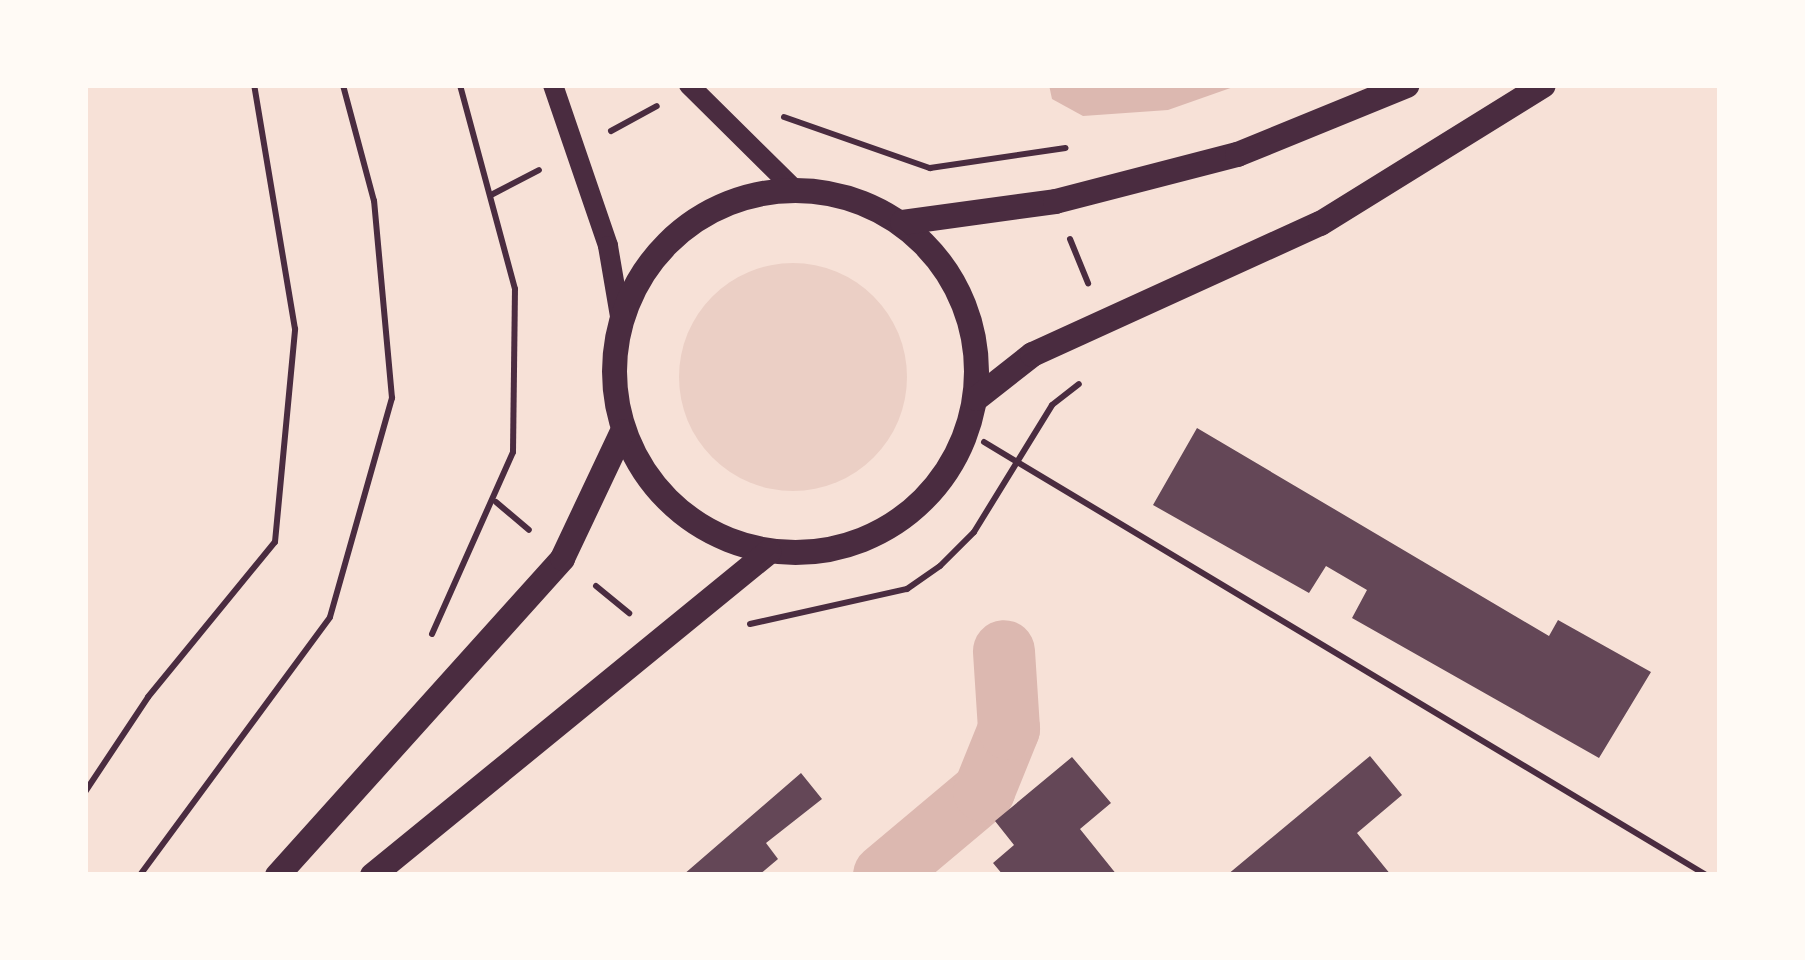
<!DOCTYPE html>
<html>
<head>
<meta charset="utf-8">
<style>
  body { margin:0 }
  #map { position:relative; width:1805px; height:960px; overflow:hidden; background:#f7e1d7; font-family:"PT Sans Narrow",sans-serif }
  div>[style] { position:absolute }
  .green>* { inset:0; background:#ebcfc5 }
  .round { border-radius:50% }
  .water>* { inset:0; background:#dcb8b0 }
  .canal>* { height:62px; margin:-31px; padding:0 31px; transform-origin:31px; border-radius:31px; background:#dcb8b0 }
  .building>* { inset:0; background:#644757 }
  .path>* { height:6px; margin:-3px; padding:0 3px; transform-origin:3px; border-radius:3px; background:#4a2c40 }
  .secondary>* { height:20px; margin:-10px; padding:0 10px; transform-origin:10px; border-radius:10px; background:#4a2c40 }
  .primary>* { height:25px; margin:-12.5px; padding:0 12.5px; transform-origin:12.5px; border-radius:12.5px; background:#4a2c40 }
  .primary>.ring { margin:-12.5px; padding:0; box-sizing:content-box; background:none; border:25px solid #4a2c40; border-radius:50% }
  span { translate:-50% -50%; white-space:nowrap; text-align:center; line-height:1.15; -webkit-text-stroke:10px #fffaf5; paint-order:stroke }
  .frame { position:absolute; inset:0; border:88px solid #fffaf5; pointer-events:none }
</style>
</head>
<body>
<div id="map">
  <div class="green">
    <div class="round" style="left:679px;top:263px;width:228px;height:228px"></div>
  </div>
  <div class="water">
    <div style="clip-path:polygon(1049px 85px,1239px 85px,1168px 110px,1083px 116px,1052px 99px)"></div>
  </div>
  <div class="canal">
    <div style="left:884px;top:875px;width:131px;rotate:-40deg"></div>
    <div style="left:984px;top:791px;width:67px;rotate:-68deg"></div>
    <div style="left:1009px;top:729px;width:78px;rotate:-93.7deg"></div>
  </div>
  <div class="building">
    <div style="clip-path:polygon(1197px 428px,1549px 636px,1558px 620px,1651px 672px,1599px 758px,1352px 618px,1367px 590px,1326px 566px,1309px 593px,1153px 505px)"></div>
    <div style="clip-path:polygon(1370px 756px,1402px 795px,1357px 833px,1391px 875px,1227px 875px)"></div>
    <div style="clip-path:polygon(1072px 757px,1111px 803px,1080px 829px,1117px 875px,1003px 875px,993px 863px,1014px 845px,995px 821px)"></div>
    <div style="clip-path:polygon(801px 773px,822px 799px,766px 843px,778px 859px,759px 875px,683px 875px)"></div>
  </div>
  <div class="path">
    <div style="left:784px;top:117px;width:155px;rotate:19.3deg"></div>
    <div style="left:930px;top:168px;width:137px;rotate:-8.4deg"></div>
    <div style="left:611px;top:131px;width:52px;rotate:-28.5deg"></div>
    <div style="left:491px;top:195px;width:54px;rotate:-27.5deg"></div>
    <div style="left:1070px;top:239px;width:48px;rotate:67.8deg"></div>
    <div style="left:984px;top:442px;width:842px;rotate:30.95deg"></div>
    <div style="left:496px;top:502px;width:43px;rotate:40.3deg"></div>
    <div style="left:596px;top:586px;width:43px;rotate:39.3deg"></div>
    <div style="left:750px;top:624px;width:161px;rotate:-12.6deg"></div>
    <div style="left:907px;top:589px;width:40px;rotate:-34.9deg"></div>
    <div style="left:940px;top:566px;width:48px;rotate:-45deg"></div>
    <div style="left:974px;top:532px;width:149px;rotate:-58.4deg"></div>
    <div style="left:1052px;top:405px;width:34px;rotate:-38deg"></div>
    <div style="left:432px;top:634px;width:199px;rotate:-66deg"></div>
    <div style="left:513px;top:452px;width:163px;rotate:-89.3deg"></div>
    <div style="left:515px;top:289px;width:211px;rotate:-105.1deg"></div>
    <div style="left:85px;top:792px;width:114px;rotate:-56.4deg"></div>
    <div style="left:148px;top:697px;width:200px;rotate:-50.7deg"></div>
    <div style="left:275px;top:542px;width:214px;rotate:-84.6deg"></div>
    <div style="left:295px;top:329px;width:247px;rotate:-99.5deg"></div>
    <div style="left:140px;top:875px;width:320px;rotate:-53.6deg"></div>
    <div style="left:330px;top:617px;width:228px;rotate:-74.2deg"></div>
    <div style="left:392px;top:398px;width:198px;rotate:-95.2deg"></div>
    <div style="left:374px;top:201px;width:120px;rotate:-105deg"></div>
  </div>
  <div class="secondary">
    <div style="left:553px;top:85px;width:170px;rotate:71.1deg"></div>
    <div style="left:608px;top:246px;width:71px;rotate:80.3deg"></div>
    <div style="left:689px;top:85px;width:146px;rotate:44.7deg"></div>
  </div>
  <div class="primary">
    <div class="ring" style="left:614px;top:190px;width:337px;height:337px"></div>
    <div style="left:902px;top:222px;width:154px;rotate:-7.8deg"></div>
    <div style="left:1055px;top:201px;width:188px;rotate:-14.5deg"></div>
    <div style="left:1237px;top:154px;width:183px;rotate:-22.2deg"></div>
    <div style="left:976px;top:398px;width:71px;rotate:-38.2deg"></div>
    <div style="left:1032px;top:354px;width:316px;rotate:-24.5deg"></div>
    <div style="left:1320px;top:223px;width:262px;rotate:-31.8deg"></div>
    <div style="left:277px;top:875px;width:426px;rotate:-48deg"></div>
    <div style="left:562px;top:558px;width:140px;rotate:-64.7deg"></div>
    <div style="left:372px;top:875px;width:512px;rotate:-39.22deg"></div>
  </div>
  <div class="frame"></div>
</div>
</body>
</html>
